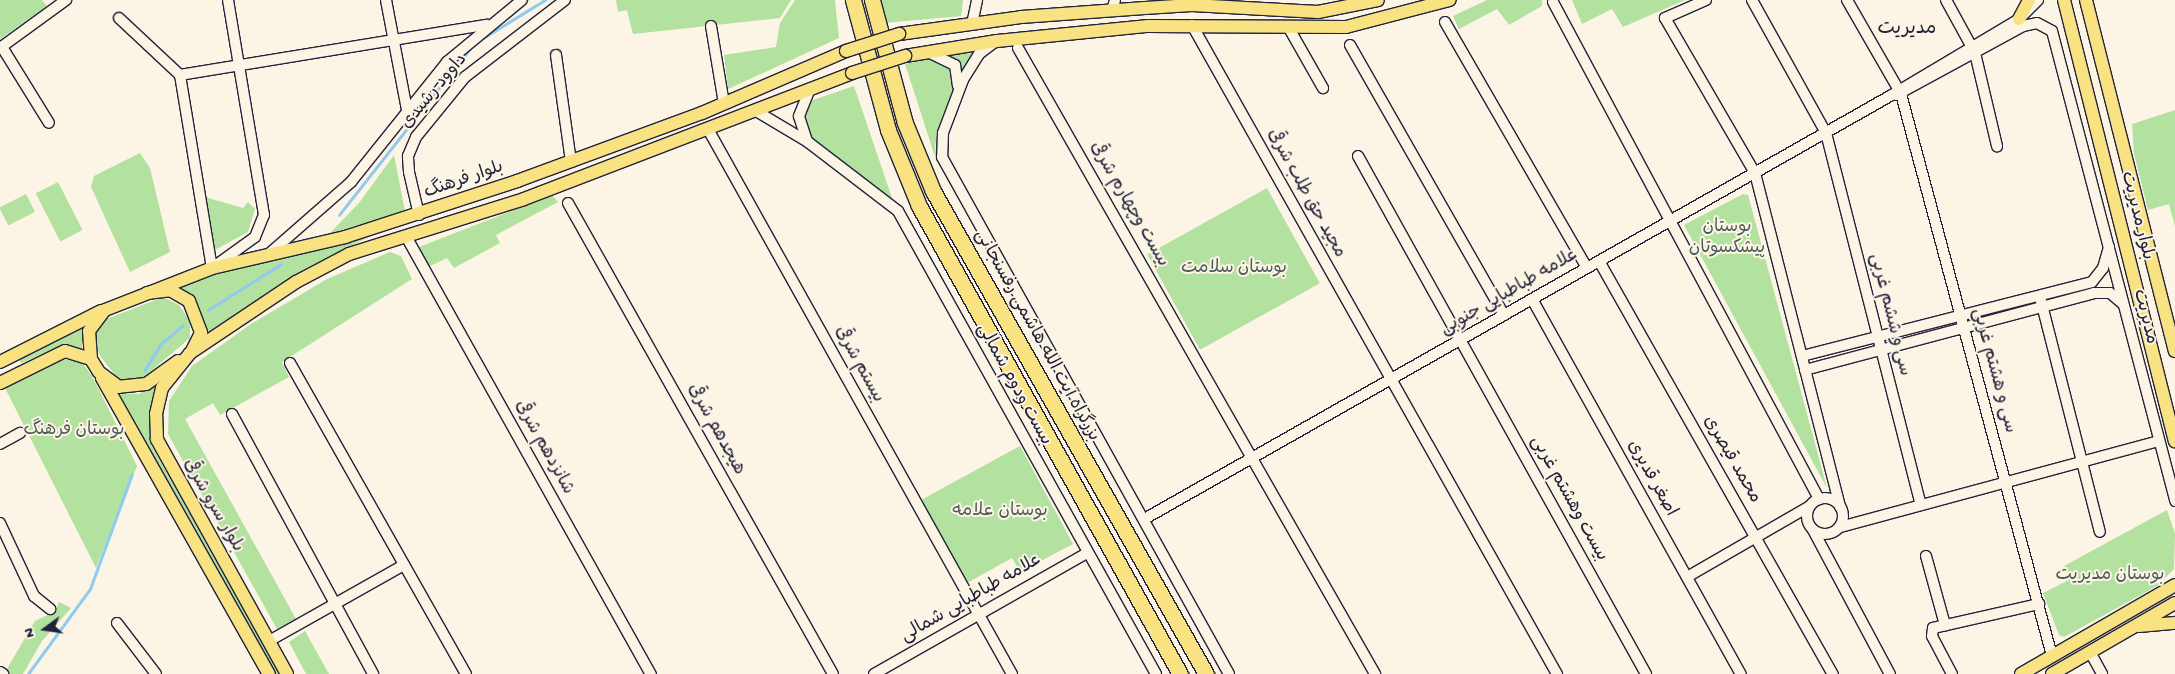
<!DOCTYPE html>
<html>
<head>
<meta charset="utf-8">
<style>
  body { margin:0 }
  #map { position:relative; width:2175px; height:674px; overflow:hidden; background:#fcf5e5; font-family:"Gochi Hand","Playpen Sans Arabic",sans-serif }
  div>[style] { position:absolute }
  .green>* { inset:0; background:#b2e1a0; transform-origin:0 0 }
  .stream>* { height:2.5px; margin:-1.25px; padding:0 1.25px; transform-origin:1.25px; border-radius:1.25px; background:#90caef }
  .roads { filter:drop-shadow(1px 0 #22223b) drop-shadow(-1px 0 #22223b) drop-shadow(0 1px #22223b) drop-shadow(0 -1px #22223b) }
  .minor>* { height:10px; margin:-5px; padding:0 5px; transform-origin:5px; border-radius:5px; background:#fcf5e5 }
  .minor>.ring { margin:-5px; padding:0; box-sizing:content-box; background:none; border:10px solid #fcf5e5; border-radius:50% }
  .major>* { height:12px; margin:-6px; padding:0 6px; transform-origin:6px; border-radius:6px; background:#f8e281 }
  .highway>* { height:15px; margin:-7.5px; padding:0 7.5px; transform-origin:7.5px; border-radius:7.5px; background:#f8e281 }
  .bridges { filter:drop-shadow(1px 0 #22223b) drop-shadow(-1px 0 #22223b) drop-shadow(0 1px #22223b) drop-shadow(0 -1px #22223b) }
  .major-bridge>* { height:12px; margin:-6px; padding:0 6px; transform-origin:6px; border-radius:6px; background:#f8e281 }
  span { translate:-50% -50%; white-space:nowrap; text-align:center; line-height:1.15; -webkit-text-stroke:4px #fcf5e5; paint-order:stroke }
  .street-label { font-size:18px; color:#22223b }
  .park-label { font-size:18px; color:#4d5b59 }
  .neighbourhood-label { font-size:19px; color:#22223b }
  .north { position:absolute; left:20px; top:604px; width:50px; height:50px; -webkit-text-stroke:4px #fcf5e5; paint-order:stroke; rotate:256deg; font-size:14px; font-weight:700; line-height:20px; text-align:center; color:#22223b }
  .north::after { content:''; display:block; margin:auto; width:18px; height:22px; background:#22223b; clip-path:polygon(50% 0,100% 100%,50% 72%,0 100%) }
</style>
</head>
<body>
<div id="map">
  <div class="green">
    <div style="clip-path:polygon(0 0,42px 0,47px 6px,0 39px)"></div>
    <div style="clip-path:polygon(616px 0,791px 0,780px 18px,633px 34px,627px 10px,618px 12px)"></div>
    <div style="clip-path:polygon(795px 0,835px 0,839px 38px,728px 89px,724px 55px,776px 47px,780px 23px)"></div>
    <div style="clip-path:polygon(881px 0,963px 0,961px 16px,885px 23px)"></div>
    <div style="clip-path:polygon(1487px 0,1542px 0,1542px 6px,1509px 25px,1497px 9px,1459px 29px,1453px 16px)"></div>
    <div style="clip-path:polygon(1572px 0,1685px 0,1623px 27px,1612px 9px,1582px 24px)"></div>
    <div style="clip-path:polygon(983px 48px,961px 78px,954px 60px,943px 54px)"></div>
    <div style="clip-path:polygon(936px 58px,953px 70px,956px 86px,935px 145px,937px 163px,905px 64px)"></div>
    <div style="clip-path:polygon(854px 86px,893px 201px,811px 143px,803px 111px,807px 102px)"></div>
    <div style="clip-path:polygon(2175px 110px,2175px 226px,2169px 204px,2148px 210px,2134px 154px,2132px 124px)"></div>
    <div style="clip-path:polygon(140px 153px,150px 168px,170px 252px,130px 272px,91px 187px,94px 176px)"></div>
    <div style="clip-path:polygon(394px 155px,405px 211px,329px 234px,359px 203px)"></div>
    <div style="left:58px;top:182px;width:54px;height:25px;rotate:63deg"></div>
    <div style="left:1267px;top:188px;width:109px;height:137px;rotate:61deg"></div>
    <div style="left:26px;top:194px;width:20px;height:30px;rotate:63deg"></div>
    <div style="clip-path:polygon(1743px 194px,1748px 195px,1827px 488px,1684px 225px)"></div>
    <div style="clip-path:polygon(552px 195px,558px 202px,496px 235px,500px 243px,454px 268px,447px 258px,426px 268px,414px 249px)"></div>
    <div style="clip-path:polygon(205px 197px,243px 208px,248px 202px,255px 209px,248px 232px,213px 251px)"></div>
    <div style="clip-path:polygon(381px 231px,308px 267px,200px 344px,206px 328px,202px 318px,176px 285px)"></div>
    <div style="clip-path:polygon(390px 252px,401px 256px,412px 279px,282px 362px,289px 377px,220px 415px,213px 403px,185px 419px,296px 619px,277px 629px,168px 434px,169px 401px,192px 366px,251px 324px,327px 279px)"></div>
    <div style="clip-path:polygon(163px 297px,179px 305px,190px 321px,190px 338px,138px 382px,119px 380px,100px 356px,94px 334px,104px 320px)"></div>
    <div style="clip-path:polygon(84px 325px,82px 349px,61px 346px,21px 363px,19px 359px)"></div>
    <div style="clip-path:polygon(62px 359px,81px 362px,91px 374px,137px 466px,96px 568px,5px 388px)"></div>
    <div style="clip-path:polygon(157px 382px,149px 413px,151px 445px,281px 674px,275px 674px,261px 650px,118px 393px,139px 394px)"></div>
    <div style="clip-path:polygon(1020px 446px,1073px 544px,1020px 572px,1012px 558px,967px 583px,921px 500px)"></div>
    <div style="clip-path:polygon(2167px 510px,2175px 534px,2174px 569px,2157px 586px,2064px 637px,2059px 635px,2043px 593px,2069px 580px,2064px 566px)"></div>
    <div style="clip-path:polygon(59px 602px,71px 608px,42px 641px,23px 674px,4px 674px,35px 621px,54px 612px)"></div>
    <div style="clip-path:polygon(305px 631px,329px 674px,306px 674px,289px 642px)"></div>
  </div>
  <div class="stream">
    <div style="left:483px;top:38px;width:73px;rotate:-31.5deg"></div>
    <div style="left:339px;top:215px;width:209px;rotate:-51.8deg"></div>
    <div style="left:208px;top:310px;width:86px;rotate:-32.2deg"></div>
    <div style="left:144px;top:371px;width:31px;rotate:-58deg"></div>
    <div style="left:160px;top:345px;width:30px;rotate:-41deg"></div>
    <div style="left:28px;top:674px;width:105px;rotate:-53.9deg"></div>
    <div style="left:90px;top:589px;width:122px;rotate:-69.9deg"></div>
  </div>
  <div class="roads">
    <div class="minor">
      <div style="left:386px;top:0;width:117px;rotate:79.2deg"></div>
      <div style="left:1706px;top:0;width:45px;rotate:156.3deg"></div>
      <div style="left:1665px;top:18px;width:179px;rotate:59.9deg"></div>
      <div style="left:1755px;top:173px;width:345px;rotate:75.7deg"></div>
      <div style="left:1752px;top:0;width:152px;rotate:60.9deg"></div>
      <div style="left:1826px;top:133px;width:384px;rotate:75.7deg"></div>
      <div style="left:1847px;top:0;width:108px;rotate:60.1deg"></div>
      <div style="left:1901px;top:94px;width:582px;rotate:74.96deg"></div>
      <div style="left:1946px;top:0;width:60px;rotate:61.3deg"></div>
      <div style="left:1975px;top:53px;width:96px;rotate:76.7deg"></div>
      <div style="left:1553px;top:2px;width:564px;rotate:61.84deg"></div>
      <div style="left:1112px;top:10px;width:10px;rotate:-73deg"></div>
      <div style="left:119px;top:18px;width:83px;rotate:43.1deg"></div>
      <div style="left:180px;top:75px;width:196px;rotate:80.6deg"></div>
      <div style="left:212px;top:268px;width:53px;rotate:-35.8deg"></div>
      <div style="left:255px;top:237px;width:24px;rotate:-68deg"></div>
      <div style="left:264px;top:215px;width:218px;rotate:-99.5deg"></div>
      <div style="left:1445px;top:22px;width:284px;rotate:60deg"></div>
      <div style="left:972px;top:24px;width:25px;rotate:-78deg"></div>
      <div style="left:1192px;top:25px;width:745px;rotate:60.65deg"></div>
      <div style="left:711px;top:26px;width:79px;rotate:80.5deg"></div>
      <div style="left:1290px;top:30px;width:67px;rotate:60.4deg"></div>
      <div style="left:996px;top:41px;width:21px;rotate:143deg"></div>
      <div style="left:979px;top:54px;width:31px;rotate:122deg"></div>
      <div style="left:963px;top:80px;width:57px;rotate:110.7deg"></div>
      <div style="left:943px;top:133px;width:24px;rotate:92deg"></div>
      <div style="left:942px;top:157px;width:591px;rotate:60.96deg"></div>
      <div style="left:1350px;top:45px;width:311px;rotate:60.3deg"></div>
      <div style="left:2px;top:47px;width:89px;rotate:58.3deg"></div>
      <div style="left:0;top:48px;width:82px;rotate:-36deg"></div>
      <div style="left:1018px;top:48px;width:721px;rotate:60.3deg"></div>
      <div style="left:930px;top:53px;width:28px;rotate:26deg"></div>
      <div style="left:955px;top:65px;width:21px;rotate:82deg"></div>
      <div style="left:556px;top:55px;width:108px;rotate:82deg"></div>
      <div style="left:180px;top:75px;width:311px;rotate:-9.3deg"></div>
      <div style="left:1896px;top:95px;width:145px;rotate:-28.5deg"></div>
      <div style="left:2023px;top:26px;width:14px;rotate:-12deg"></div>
      <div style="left:2037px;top:23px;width:17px;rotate:28deg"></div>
      <div style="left:2052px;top:31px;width:486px;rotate:75.3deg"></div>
      <div style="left:756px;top:111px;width:61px;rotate:30.8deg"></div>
      <div style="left:808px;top:142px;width:113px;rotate:37.5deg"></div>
      <div style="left:898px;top:211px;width:530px;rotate:60.87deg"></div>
      <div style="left:709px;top:131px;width:622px;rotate:60.84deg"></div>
      <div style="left:807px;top:141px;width:26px;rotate:-108deg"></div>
      <div style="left:799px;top:116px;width:29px;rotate:-68deg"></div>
      <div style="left:1358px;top:156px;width:593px;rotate:60.93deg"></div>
      <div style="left:568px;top:203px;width:540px;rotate:60.64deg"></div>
      <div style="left:419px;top:215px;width:44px;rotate:-103.1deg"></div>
      <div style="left:409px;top:172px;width:16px;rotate:-94deg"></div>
      <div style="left:408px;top:156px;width:21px;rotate:-67deg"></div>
      <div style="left:416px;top:137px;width:77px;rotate:-50.8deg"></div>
      <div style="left:465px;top:77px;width:126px;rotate:-37.6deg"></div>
      <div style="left:407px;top:238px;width:500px;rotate:60.8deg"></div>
      <div style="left:270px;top:253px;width:108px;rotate:-41.2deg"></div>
      <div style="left:351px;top:182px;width:154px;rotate:-51.3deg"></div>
      <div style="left:447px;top:62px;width:97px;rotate:-39.6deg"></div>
      <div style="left:1599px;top:261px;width:475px;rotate:60.5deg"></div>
      <div style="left:1532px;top:299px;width:429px;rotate:60.9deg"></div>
      <div style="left:2041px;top:301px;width:238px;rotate:75.7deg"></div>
      <div style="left:1802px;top:356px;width:299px;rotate:-14.3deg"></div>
      <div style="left:2092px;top:282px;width:18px;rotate:-52deg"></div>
      <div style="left:2103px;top:268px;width:22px;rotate:-74deg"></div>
      <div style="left:290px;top:363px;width:357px;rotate:60.5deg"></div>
      <div style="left:1805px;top:370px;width:299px;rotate:-14.9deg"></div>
      <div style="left:2094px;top:293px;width:16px"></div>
      <div style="left:2110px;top:293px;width:17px;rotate:40deg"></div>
      <div style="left:232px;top:414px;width:296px;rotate:61.5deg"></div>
      <div style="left:0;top:444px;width:23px;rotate:-29deg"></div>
      <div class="ring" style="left:1807px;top:498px;width:26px;height:26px"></div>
      <div style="left:1146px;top:518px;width:855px;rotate:-29.56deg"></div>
      <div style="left:1890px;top:96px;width:150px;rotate:-30.8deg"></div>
      <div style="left:2019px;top:19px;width:27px;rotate:-45deg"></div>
      <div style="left:0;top:523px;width:81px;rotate:65deg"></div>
      <div style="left:34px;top:596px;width:21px;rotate:39deg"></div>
      <div style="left:1840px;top:527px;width:330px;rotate:-15.1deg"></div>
      <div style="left:1813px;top:530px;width:163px;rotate:61.9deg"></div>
      <div style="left:1926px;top:556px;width:72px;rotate:74.6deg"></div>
      <div style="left:1687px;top:577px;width:142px;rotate:-30deg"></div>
      <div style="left:117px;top:623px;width:64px;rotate:52.6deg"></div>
      <div style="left:269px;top:641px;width:155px;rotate:-29.4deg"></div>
      <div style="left:2090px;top:652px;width:25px;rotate:61deg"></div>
      <div style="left:0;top:672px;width:4px;rotate:34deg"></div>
      <div style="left:874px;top:674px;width:245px;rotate:-29.6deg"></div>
      <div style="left:1952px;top:674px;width:43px;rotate:-117.8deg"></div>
      <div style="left:1932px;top:636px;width:8px;rotate:-83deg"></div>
      <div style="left:1933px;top:628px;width:109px;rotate:-12.8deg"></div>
    </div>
    <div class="major">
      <div style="left:2064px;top:0;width:455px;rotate:75.9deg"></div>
      <div style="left:2086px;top:0;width:362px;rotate:75.8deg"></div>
      <div style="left:2019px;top:19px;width:21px;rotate:-62deg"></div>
      <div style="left:899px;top:34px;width:123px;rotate:-7.9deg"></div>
      <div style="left:1021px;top:17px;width:124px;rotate:-4.2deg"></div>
      <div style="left:1145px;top:8px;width:47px;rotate:-3.7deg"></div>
      <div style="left:1192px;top:5px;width:126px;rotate:3.2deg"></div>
      <div style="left:1318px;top:12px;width:61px;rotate:-11.3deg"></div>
      <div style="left:905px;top:56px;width:93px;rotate:-9.3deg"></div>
      <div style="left:997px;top:41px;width:152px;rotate:-5.7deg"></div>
      <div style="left:1148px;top:26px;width:198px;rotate:0.3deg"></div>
      <div style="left:1346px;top:27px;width:107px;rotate:-14.6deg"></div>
      <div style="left:147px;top:293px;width:23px;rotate:-7deg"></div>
      <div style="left:170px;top:290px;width:22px;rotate:30deg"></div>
      <div style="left:189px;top:301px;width:34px;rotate:69deg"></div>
      <div style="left:201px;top:333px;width:18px;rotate:117deg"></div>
      <div style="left:178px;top:361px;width:39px;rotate:144deg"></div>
      <div style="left:146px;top:384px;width:27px;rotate:174deg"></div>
      <div style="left:119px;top:387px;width:25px;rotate:-143deg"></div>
      <div style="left:99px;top:372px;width:15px;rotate:-122deg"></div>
      <div style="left:91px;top:359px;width:28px;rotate:-94deg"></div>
      <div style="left:89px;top:331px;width:26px;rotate:-53deg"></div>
      <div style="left:105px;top:310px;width:115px;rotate:-21.4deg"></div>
      <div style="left:212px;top:268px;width:137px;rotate:-13.1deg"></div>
      <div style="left:345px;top:237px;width:181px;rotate:-18deg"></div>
      <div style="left:517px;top:181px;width:197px;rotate:-20.2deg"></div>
      <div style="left:702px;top:113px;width:157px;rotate:-23.3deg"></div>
      <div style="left:0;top:362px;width:113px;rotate:-26.8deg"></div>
      <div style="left:102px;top:378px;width:340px;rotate:60.6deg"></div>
      <div style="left:0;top:383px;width:72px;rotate:-26.2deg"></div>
      <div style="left:65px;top:351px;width:27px;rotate:17deg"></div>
      <div style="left:2139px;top:626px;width:36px;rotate:-5deg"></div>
      <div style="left:287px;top:674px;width:269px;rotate:-119deg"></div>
      <div style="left:157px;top:439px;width:25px;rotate:-92deg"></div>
      <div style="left:156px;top:414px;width:27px;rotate:-77deg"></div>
      <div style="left:162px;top:388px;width:45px;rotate:-51.3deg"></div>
      <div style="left:190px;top:353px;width:128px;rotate:-33.8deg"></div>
      <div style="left:296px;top:282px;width:60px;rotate:-27.8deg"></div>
      <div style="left:349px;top:254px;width:183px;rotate:-17.4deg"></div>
      <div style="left:524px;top:199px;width:351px;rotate:-21deg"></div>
      <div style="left:2021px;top:674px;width:178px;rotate:-30deg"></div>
      <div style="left:2052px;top:674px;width:142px;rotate:-30deg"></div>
    </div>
    <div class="highway">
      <div style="left:853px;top:0;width:135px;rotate:74.9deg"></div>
      <div style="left:888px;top:130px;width:82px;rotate:67.8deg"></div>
      <div style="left:919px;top:206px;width:536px;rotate:60.85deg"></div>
      <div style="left:872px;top:0;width:127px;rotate:75deg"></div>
      <div style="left:905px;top:123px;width:74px;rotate:67.6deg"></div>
      <div style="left:933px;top:191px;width:555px;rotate:60.52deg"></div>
    </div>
  </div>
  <div class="bridges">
    <div class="major-bridge">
      <div style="left:846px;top:51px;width:56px;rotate:-17.8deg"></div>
      <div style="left:852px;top:73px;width:56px;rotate:-17.8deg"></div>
    </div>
  </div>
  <div class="street-label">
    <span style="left:435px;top:92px;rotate:-50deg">داوود رشیدی</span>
    <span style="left:464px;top:181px;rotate:-19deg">بلوار فرهنگ</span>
    <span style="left:1305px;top:194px;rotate:61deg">مجید حق طلب شرقی</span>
    <span style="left:1128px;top:205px;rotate:60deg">بیست وچهارم شرقی</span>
    <span style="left:2136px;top:216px;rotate:76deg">بلوار مدیریت</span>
    <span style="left:1510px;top:293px;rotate:-30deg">علامه طباطبایی جنوبی</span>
    <span style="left:1889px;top:315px;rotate:76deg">سی و ششم غربی</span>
    <span style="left:2144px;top:317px;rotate:76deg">مدیریت</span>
    <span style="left:1036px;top:336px;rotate:61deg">بزرگراه آیت الله هاشمی رفسنجانی</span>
    <span style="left:858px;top:365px;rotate:61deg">بیستم شرقی</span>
    <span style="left:1993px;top:371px;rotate:75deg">سی و هشتم غربی</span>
    <span style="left:1013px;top:385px;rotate:61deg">بیست ودوم شمالی</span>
    <span style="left:715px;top:430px;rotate:61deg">هیجدهم شرقی</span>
    <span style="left:543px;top:448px;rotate:61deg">شانزدهم شرقی</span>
    <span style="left:1731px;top:460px;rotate:60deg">محمد قیصری</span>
    <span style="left:1651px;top:479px;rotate:61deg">اصغر قدیری</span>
    <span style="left:1568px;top:499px;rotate:61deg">بیست وهشتم غربی</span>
    <span style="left:212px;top:506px;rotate:60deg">بلوار سرو شرقی</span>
    <span style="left:972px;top:599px;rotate:-30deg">علامه طباطبایی شمالی</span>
  </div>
  <div class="park-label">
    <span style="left:1727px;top:239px">بوستان<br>پیشکسوتان</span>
    <span style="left:1234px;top:269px">بوستان سلامت</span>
    <span style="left:74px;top:431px">بوستان فرهنگ</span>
    <span style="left:1000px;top:512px">بوستان علامه</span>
    <span style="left:2110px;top:576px">بوستان مدیریت</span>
  </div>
  <div class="neighbourhood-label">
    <span style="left:1907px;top:30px">مدیریت</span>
  </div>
  <div class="north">N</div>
</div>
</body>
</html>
